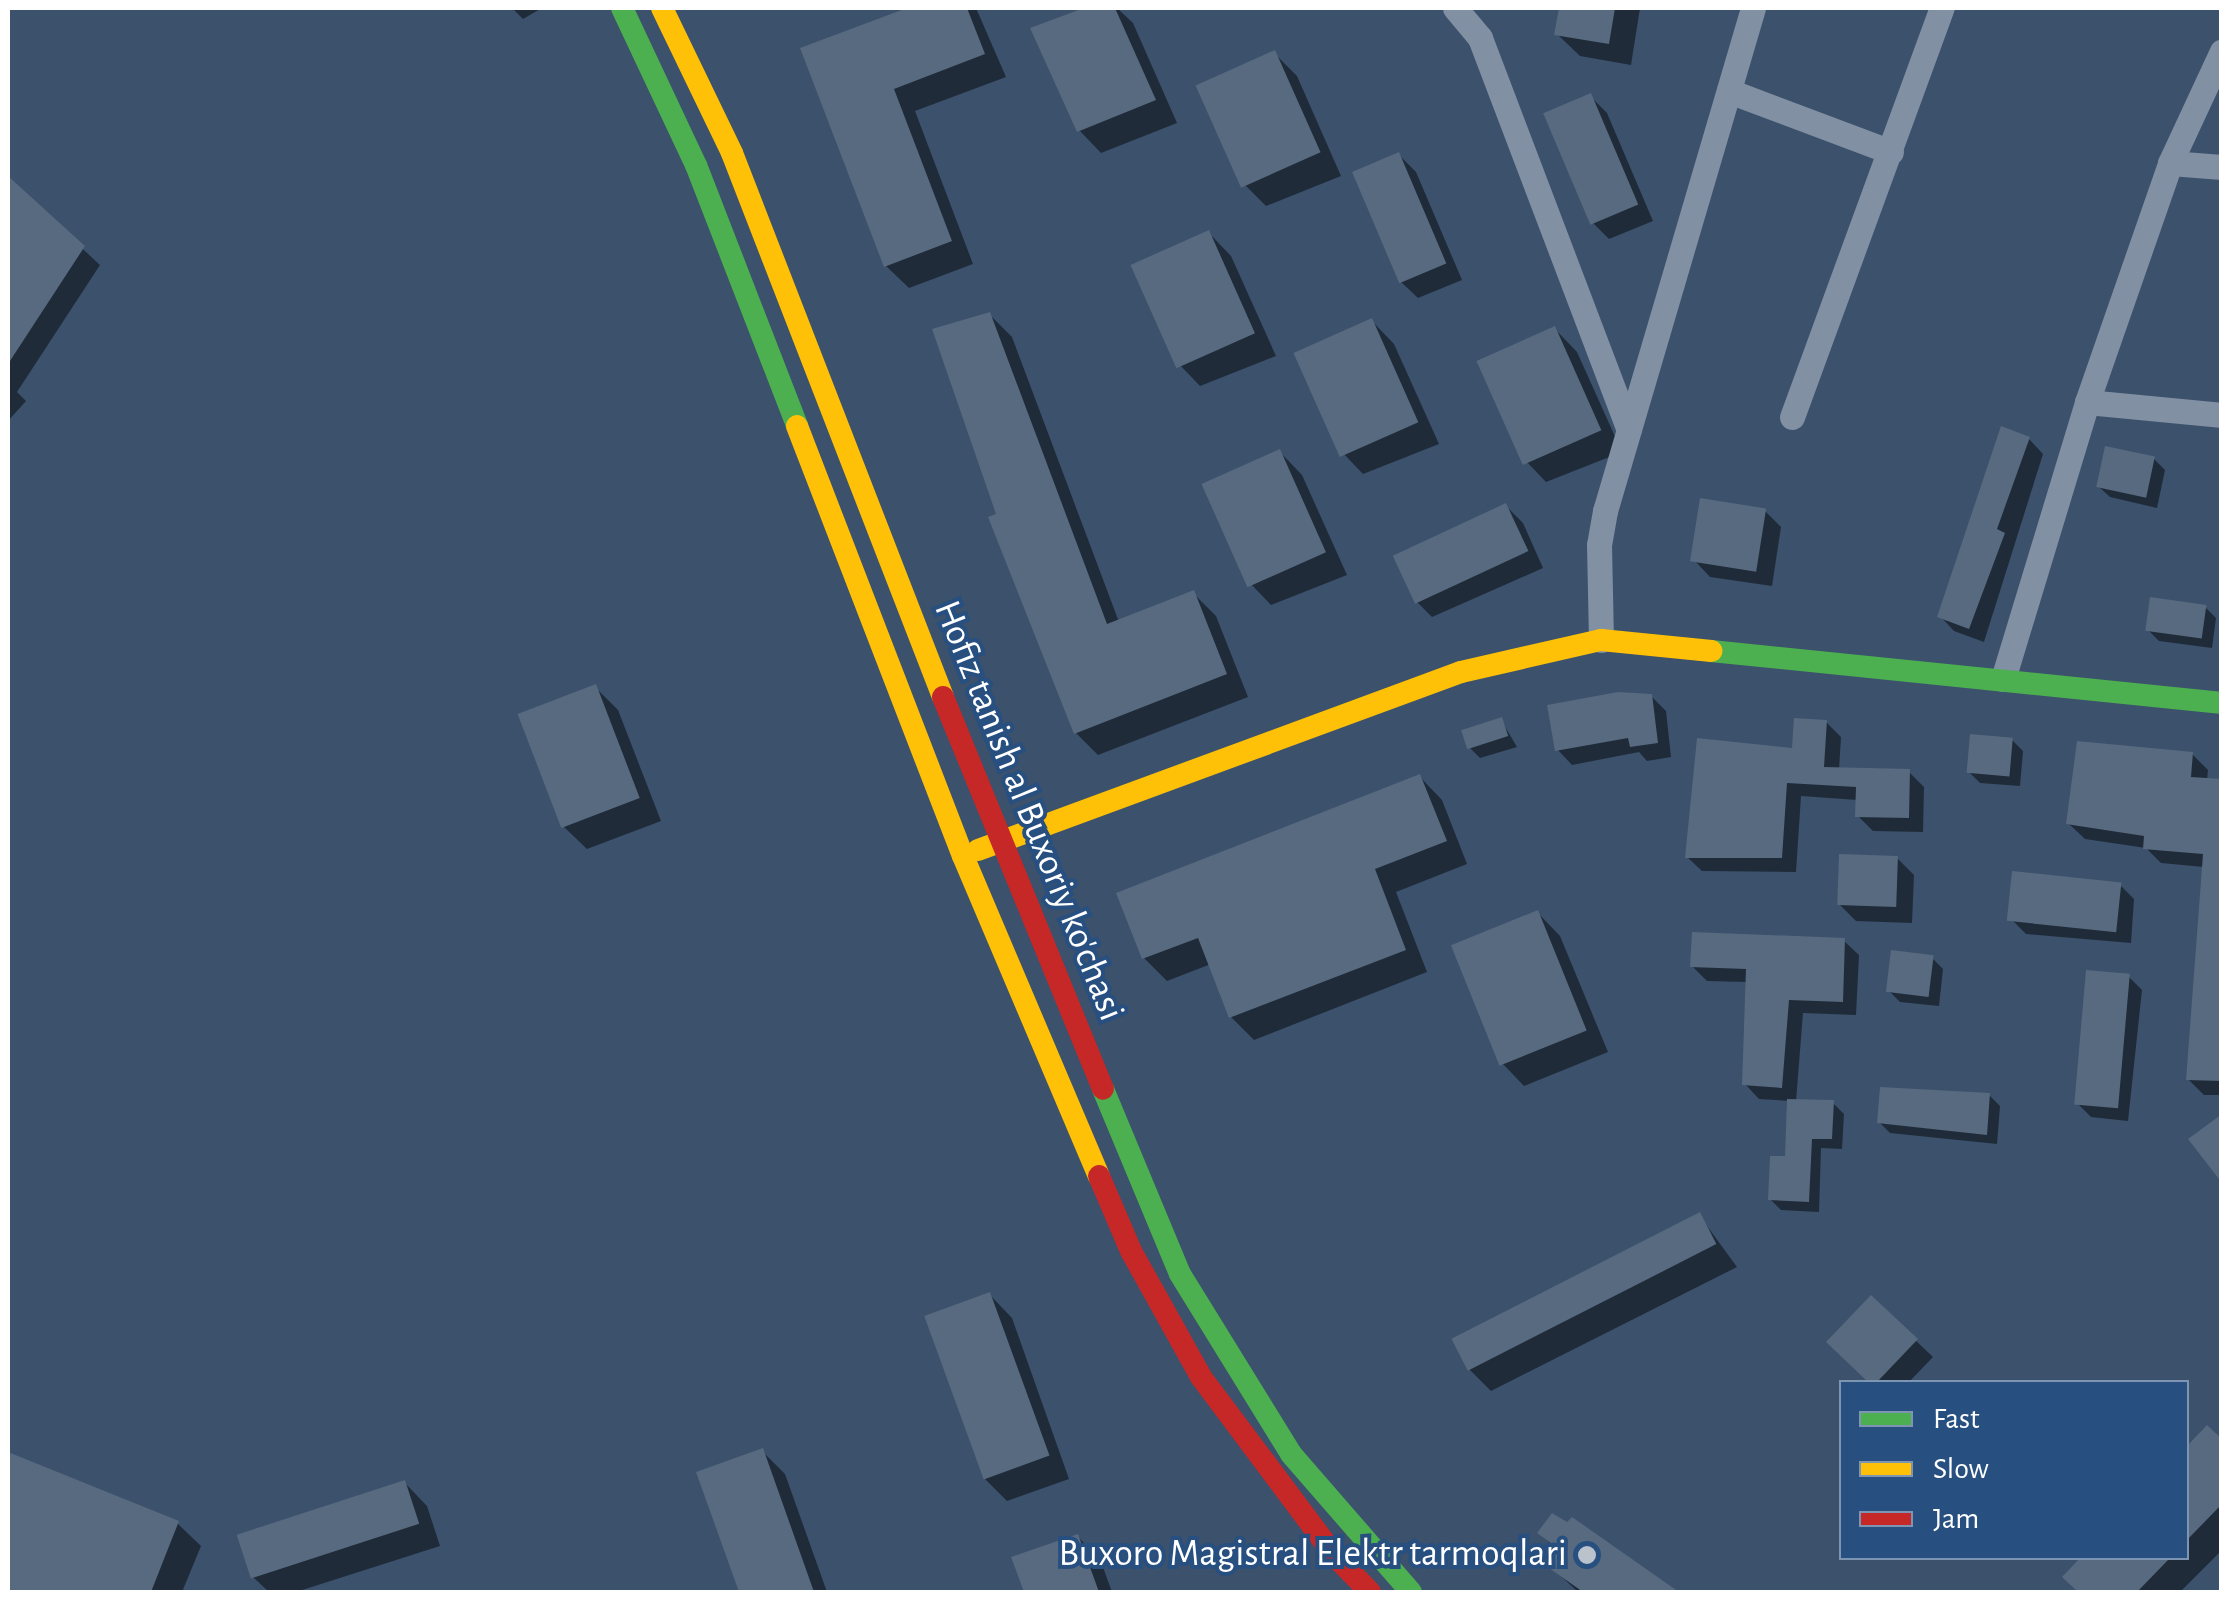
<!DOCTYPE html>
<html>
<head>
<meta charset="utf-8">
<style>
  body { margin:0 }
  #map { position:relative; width:2229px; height:1600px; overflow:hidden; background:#3b516c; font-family:"Alegreya Sans",sans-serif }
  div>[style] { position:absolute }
  .shadow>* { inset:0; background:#0007 }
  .building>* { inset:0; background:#586a7f; transform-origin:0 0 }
  .street>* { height:25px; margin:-12.5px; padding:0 12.5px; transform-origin:12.5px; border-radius:12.5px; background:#8190a2 }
  .fast>* { height:22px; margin:-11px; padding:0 11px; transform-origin:11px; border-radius:11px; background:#4caf50 }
  .slow>* { height:22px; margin:-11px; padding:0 11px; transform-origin:11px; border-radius:11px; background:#ffc107 }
  .jam>* { height:22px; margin:-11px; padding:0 11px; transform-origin:11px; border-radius:11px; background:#c62828 }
  .dots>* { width:28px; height:28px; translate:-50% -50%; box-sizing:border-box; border:5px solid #274f80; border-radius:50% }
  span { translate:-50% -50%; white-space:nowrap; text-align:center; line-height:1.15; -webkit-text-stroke:8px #274f80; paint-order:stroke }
  .street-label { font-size:38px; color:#fff }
  .poi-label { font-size:38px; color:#fff }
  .right { translate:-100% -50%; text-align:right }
  .frame { position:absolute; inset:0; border:10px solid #fff; pointer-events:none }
  .legend { position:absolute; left:1839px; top:1380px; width:350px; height:180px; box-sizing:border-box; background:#274f80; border:2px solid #7d95b3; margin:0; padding:12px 18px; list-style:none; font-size:30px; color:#fff }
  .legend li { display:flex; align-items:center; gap:20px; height:50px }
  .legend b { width:50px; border:2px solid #7d95b3 }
</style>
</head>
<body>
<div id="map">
  <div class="shadow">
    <div style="clip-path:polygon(512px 8px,542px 8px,523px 19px)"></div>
    <div style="clip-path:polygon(915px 8px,976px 8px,1006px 77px,915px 111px,973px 264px,909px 288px,886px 266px,804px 49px)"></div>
    <div style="clip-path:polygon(1091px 8px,1117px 8px,1133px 23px,1177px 123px,1101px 153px,1079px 130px,1034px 30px)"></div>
    <div style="clip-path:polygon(1561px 8px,1640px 8px,1631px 65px,1580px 56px,1557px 34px)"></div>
    <div style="clip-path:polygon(1274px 53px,1297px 76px,1341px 176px,1266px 206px,1243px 183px)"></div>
    <div style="clip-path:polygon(1590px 96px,1607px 113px,1653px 221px,1609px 239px,1593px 223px)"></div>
    <div style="clip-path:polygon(1399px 155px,1416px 172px,1462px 280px,1418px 298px,1401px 282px)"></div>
    <div style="clip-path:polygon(15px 186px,100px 265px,17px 392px,26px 401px,8px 421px,8px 198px)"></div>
    <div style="clip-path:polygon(1209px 233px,1231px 256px,1276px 356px,1200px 386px,1178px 363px)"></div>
    <div style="clip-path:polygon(989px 314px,1012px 337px,1119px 622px,1193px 593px,1216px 616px,1248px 697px,1098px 755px,1076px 733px,999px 516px)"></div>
    <div style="clip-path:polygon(1372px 321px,1394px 344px,1439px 444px,1363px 474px,1341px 451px)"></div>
    <div style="clip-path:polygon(1555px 329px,1577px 352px,1622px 452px,1546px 482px,1524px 459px)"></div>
    <div style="clip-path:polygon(2029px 439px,2043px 454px,1984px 642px,1954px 631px,1940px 616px)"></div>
    <div style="clip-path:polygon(1280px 452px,1302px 475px,1347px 575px,1271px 605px,1249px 582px)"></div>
    <div style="clip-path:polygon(2154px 459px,2165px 470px,2157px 508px,2110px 497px,2099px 487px)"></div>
    <div style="clip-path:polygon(1506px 506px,1523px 523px,1543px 568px,1432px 617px,1415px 600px)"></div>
    <div style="clip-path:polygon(1764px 510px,1781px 527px,1772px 586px,1710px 577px,1694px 560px)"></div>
    <div style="clip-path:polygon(2205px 607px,2216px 618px,2212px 648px,2159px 641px,2148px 630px)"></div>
    <div style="clip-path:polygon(595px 687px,618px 710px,661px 821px,587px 849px,564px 827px)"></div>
    <div style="clip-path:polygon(1651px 696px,1666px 711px,1671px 757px,1647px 761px,1639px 752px,1572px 765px,1558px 750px)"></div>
    <div style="clip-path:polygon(1501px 720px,1517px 747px,1480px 758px,1469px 747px)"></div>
    <div style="clip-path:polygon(1826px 722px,1841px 737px,1839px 770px,1909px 772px,1924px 787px,1923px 832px,1873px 831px,1858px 816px,1858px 800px,1801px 796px,1796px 872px,1702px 871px,1687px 857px)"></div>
    <div style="clip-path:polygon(2012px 740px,2023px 751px,2020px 786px,1980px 783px,1969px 772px)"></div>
    <div style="clip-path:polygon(2192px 754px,2208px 770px,2207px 780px,2222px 782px,2222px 1095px,2204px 1095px,2189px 1080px,2204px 867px,2161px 863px,2146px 848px,2085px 839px,2069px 824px)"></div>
    <div style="clip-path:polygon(1420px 777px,1442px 800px,1467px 864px,1396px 892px,1427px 972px,1254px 1040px,1231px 1017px,1211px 964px,1167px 981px,1144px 958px)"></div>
    <div style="clip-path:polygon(1897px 858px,1914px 875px,1912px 923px,1856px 921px,1839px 904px)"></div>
    <div style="clip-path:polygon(2120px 885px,2134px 899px,2131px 943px,2026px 934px,2012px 920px)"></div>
    <div style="clip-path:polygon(1538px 913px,1560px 936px,1608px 1052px,1524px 1086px,1502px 1063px)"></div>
    <div style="clip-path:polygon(1844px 941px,1859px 955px,1856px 1015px,1803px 1013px,1796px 1101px,1833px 1103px,1844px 1114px,1842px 1149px,1821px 1148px,1819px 1212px,1781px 1210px,1770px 1199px,1788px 1159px,1790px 1101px,1759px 1099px,1745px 1084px,1747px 982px,1707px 981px,1692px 966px)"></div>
    <div style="clip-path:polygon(1932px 958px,1943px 969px,1939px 1006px,1900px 1002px,1889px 991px)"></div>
    <div style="clip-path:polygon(2128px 976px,2142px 990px,2128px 1121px,2091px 1117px,2077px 1103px)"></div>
    <div style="clip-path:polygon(1989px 1095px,2000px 1106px,1997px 1144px,1890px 1133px,1879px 1122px)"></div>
    <div style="clip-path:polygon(1699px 1215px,1737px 1267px,1491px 1391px,1469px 1369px)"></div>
    <div style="clip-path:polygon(990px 1295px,1012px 1318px,1069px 1479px,1007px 1501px,984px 1478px)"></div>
    <div style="clip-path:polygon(1871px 1298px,1933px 1357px,1909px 1382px,1871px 1382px,1830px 1342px)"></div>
    <div style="clip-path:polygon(2222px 1443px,2222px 1550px,2180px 1592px,2081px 1592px,2065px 1577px,2084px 1558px,2186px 1558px,2186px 1447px)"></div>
    <div style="clip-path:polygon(762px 1451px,785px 1474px,827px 1592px,741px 1592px,699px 1473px)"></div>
    <div style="clip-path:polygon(8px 1455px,178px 1524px,201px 1546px,182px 1592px,8px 1592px)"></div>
    <div style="clip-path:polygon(405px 1483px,427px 1506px,440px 1546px,296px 1592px,269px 1592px,253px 1577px)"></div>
    <div style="clip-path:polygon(1572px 1520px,1675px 1592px,1578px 1592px,1546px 1562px,1556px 1549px,1540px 1533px)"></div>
    <div style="clip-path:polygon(1077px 1536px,1100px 1559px,1112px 1592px,1026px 1592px,1014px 1559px)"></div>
  </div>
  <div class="building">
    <div style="clip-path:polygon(907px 8px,967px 8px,985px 54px,894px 89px,952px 241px,884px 267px,800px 48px)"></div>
    <div style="clip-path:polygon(1084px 8px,1115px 8px,1156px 100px,1077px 132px,1030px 28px)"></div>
    <div style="clip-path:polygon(1559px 8px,1615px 8px,1609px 44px,1554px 35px)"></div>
    <div style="left:1275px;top:50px;width:112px;height:87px;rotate:66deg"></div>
    <div style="left:1591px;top:93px;width:121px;height:52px;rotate:67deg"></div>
    <div style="left:1399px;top:152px;width:121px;height:51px;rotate:67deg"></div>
    <div style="clip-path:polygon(8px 176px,85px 246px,8px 364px)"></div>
    <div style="left:1209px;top:230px;width:113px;height:86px;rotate:66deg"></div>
    <div style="clip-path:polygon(990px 312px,1107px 624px,1194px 590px,1227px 674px,1074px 734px,988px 517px,996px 514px,932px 329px)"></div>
    <div style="left:1372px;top:318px;width:114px;height:86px;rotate:66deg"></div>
    <div style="left:1555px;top:326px;width:114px;height:86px;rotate:66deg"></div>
    <div style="clip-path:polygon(2001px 426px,2030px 437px,1997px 529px,2005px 533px,1969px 629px,1937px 617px)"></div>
    <div style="left:2105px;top:446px;width:51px;height:42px;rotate:12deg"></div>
    <div style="left:1280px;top:449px;width:113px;height:86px;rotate:66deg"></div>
    <div style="left:1700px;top:498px;width:67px;height:64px;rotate:9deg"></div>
    <div style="left:1506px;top:503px;width:53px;height:125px;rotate:65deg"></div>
    <div style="left:2150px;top:597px;width:57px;height:34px;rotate:8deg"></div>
    <div style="left:596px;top:684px;width:122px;height:84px;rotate:69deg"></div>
    <div style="clip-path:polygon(1618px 692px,1652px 694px,1658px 743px,1630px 747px,1628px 738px,1555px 751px,1547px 705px)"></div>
    <div style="left:1502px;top:717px;width:20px;height:43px;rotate:72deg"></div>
    <div style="clip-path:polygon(1794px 718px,1827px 720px,1824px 767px,1910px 769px,1909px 818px,1855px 817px,1856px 787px,1787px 783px,1782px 858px,1685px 858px,1697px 738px,1792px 748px)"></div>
    <div style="left:1970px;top:734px;width:43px;height:39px;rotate:5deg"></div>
    <div style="clip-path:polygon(2077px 741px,2193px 752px,2191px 777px,2222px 779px,2222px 1081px,2186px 1080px,2203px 854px,2143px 849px,2144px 836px,2066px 824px)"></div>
    <div style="clip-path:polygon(1420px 774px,1447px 841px,1375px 869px,1406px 950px,1229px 1018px,1198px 938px,1142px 959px,1116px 893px)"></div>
    <div style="left:1839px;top:854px;width:59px;height:51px;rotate:2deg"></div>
    <div style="left:2012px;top:871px;width:110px;height:50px;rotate:6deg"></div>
    <div style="left:1538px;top:910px;width:130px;height:94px;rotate:68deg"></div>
    <div style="clip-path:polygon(1692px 932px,1845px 938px,1843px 1002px,1789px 1000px,1782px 1088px,1742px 1085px,1746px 969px,1690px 967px)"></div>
    <div style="left:1891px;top:950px;width:43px;height:42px;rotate:7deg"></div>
    <div style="left:2086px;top:970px;width:44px;height:135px;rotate:5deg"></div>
    <div style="clip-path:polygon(1880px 1087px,1990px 1093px,1987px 1135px,1877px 1123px)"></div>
    <div style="clip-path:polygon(1787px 1099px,1834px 1100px,1832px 1139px,1812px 1139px,1809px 1202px,1768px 1200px,1770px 1156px,1785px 1156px)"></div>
    <div style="clip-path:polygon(2222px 1114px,2222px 1183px,2188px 1139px)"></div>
    <div style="left:1700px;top:1212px;width:36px;height:279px;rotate:63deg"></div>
    <div style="left:990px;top:1292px;width:174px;height:70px;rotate:70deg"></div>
    <div style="clip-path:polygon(1871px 1295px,1918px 1339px,1877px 1382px,1868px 1382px,1826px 1342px)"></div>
    <div style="clip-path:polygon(2207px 1425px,2222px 1439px,2222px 1504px,2186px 1541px,2186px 1447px)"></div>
    <div style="clip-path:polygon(763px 1448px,814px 1592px,739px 1592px,696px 1472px)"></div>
    <div style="clip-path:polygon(8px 1452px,179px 1521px,151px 1592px,8px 1592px)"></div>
    <div style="left:405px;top:1480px;width:46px;height:177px;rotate:72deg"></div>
    <div style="clip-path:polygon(1552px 1513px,1567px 1522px,1572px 1517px,1679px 1592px,1583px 1592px,1542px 1563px,1555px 1546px,1537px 1533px)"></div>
    <div style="clip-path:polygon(1078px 1534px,1099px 1592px,1024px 1592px,1011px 1557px)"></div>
    <div style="clip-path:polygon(2080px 1558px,2170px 1558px,2137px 1592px,2078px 1592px,2062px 1577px)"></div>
  </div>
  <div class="street">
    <div style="left:1455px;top:8px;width:39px;rotate:50deg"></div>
    <div style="left:1480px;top:38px;width:419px;rotate:69.2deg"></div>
    <div style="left:1729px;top:91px;width:173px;rotate:20.6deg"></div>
    <div style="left:2170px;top:163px;width:52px;rotate:4.4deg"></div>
    <div style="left:2087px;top:402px;width:136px;rotate:5.5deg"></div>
    <div style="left:1792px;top:417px;width:436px;rotate:-69.9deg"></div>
    <div style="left:1601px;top:640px;width:95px;rotate:-91.2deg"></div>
    <div style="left:1599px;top:545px;width:35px;rotate:-80deg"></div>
    <div style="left:1605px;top:511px;width:524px;rotate:-73.6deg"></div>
    <div style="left:2003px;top:679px;width:289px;rotate:-73.1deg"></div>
    <div style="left:2087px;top:402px;width:253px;rotate:-70.8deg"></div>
    <div style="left:2170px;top:163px;width:123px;rotate:-65.1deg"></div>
  </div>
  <div class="fast">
    <div style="left:622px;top:8px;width:174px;rotate:64.8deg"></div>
    <div style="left:696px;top:165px;width:280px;rotate:68.8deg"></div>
    <div style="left:1711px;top:651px;width:514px;rotate:5.81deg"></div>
    <div style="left:1103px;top:1089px;width:200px;rotate:67.4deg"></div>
    <div style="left:1180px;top:1274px;width:211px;rotate:58.3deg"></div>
    <div style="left:1291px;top:1454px;width:183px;rotate:49deg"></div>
  </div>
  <div class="slow">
    <div style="left:662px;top:8px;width:161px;rotate:64.2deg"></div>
    <div style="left:732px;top:153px;width:583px;rotate:68.8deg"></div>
    <div style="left:797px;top:426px;width:461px;rotate:68.9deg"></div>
    <div style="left:963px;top:856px;width:348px;rotate:67deg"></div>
    <div style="left:978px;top:850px;width:515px;rotate:-20.23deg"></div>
    <div style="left:1461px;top:672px;width:144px;rotate:-12.9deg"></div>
    <div style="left:1601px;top:640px;width:111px;rotate:5.7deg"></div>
  </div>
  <div class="jam">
    <div style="left:943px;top:697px;width:423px;rotate:67.8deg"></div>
    <div style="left:1099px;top:1176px;width:82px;rotate:66.9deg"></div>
    <div style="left:1131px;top:1251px;width:144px;rotate:60.9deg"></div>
    <div style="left:1201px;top:1377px;width:224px;rotate:53.2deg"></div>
    <div style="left:1335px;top:1556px;width:50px;rotate:45.8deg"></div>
  </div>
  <div class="dots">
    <div style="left:1587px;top:1555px;background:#bac2cc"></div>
  </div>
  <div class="street-label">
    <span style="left:1028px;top:811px;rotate:68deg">Hofiz tanish al Buxoriy ko'chasi</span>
  </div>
  <div class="poi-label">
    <span class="right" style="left:1567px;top:1555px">Buxoro Magistral Elektr tarmoqlari</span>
  </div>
  <div class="frame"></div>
  <ul class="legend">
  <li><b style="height:12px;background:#4caf50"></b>Fast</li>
  <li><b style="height:12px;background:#ffc107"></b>Slow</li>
  <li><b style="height:12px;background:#c62828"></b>Jam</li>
  </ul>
</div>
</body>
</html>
